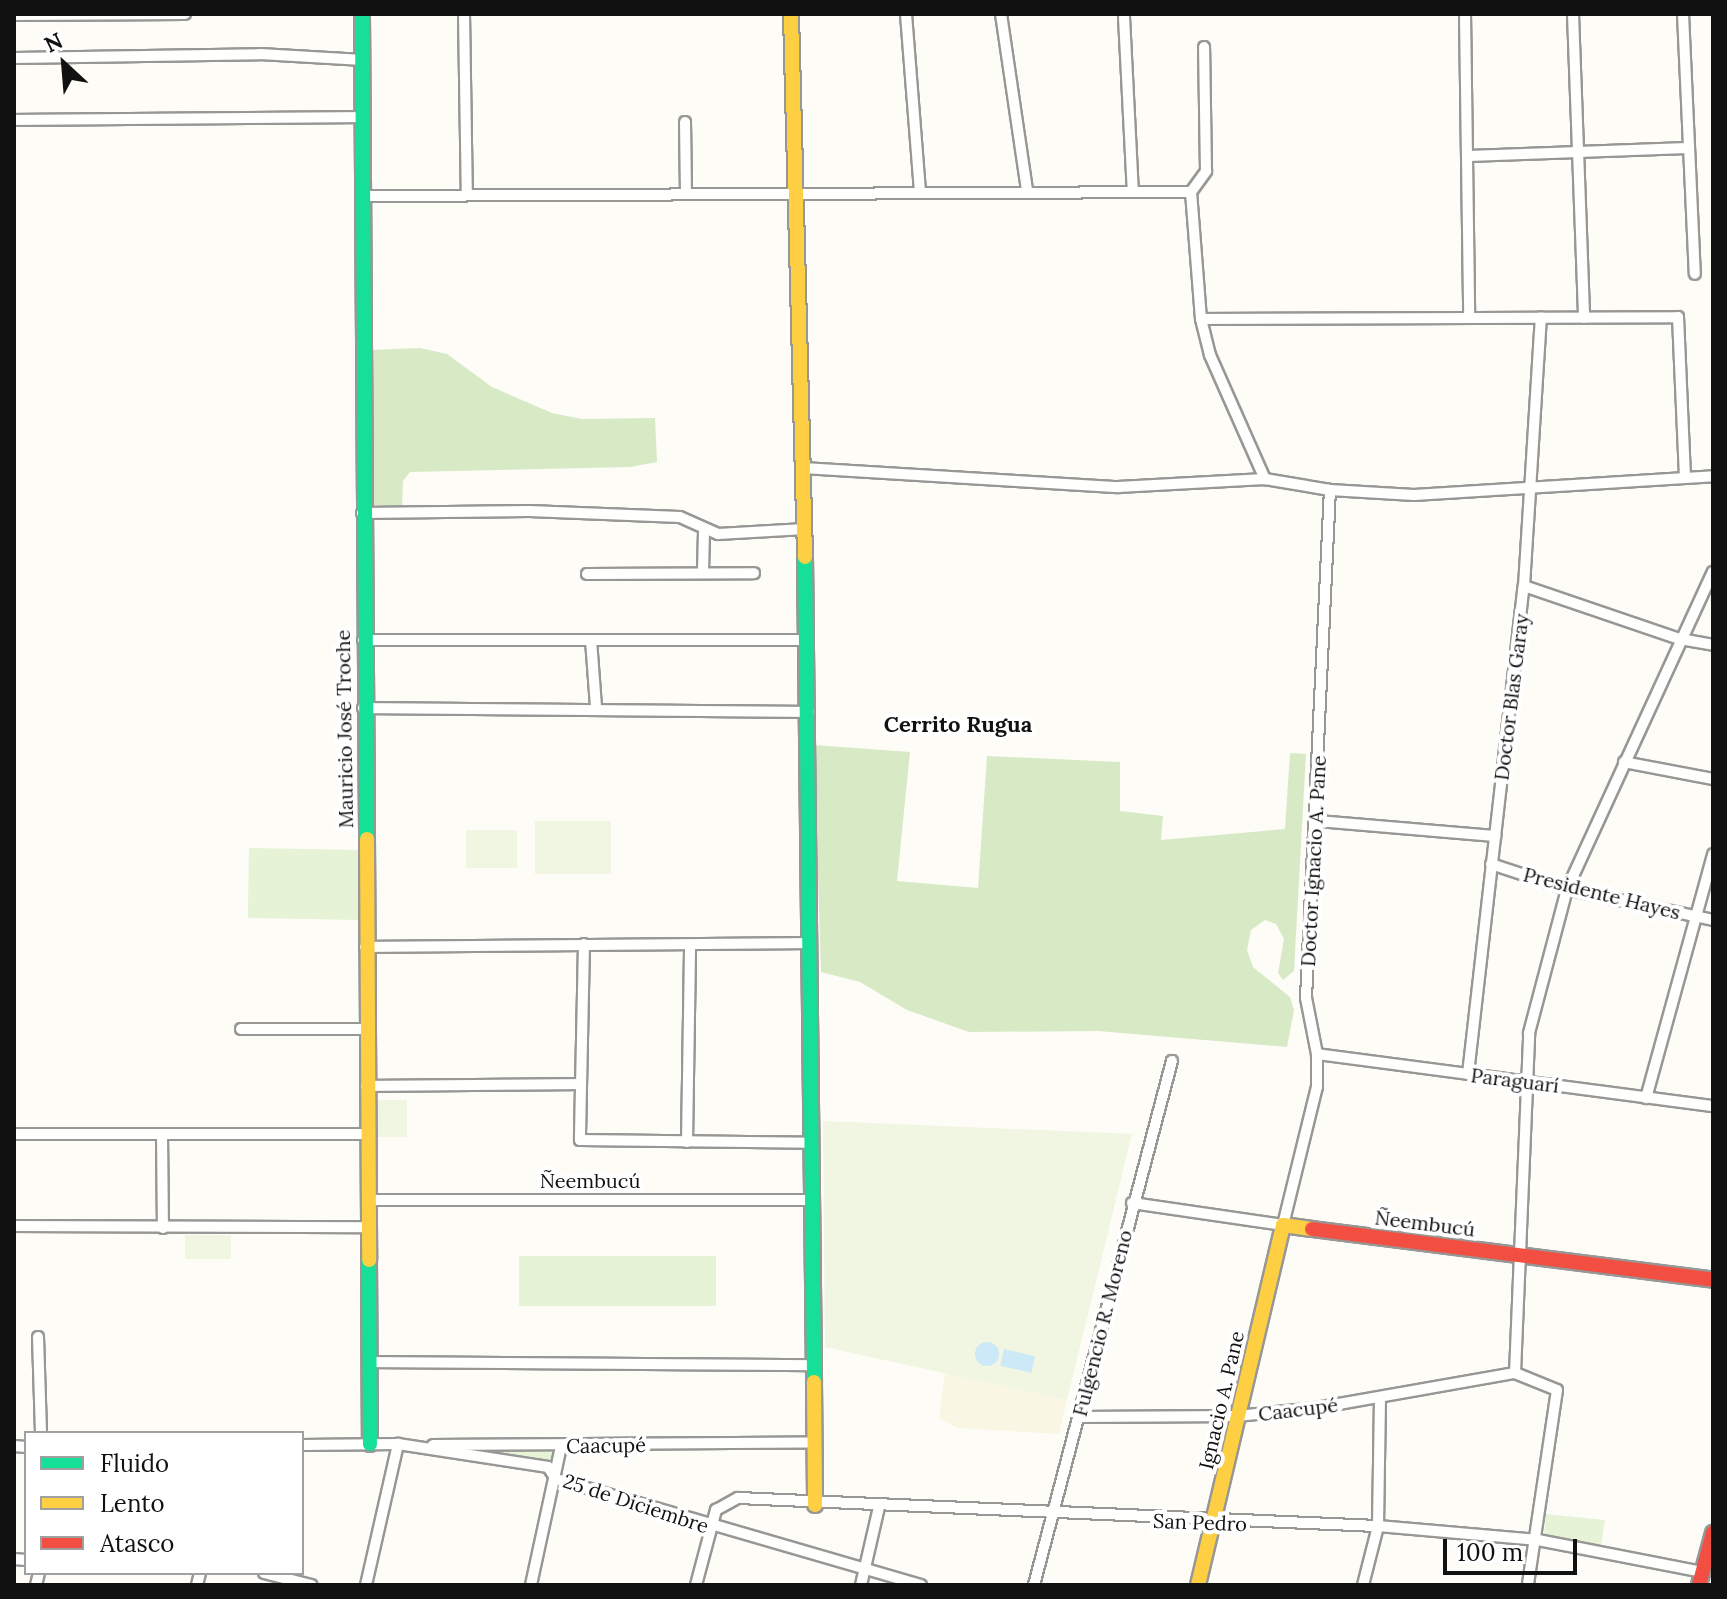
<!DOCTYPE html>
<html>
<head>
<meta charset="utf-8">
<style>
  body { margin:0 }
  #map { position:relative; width:1727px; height:1599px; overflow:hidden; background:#fdfcf7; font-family:Lora,serif }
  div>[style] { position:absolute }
  .farmland>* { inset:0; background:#f9f7e4 }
  .green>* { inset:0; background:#e7f3d7; transform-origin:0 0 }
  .forest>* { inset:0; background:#d8eac5 }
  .pitch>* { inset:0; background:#f0f6e1; transform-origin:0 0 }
  .water>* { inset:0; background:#cde8f7; transform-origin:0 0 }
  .round { border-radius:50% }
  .roads { filter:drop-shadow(2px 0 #979795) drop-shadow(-2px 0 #979795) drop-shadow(0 2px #979795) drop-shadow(0 -2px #979795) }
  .street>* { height:10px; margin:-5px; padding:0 5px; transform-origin:5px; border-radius:5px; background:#fffffe }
  .fast>* { height:14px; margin:-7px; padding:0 7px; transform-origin:7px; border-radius:7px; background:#16e098 }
  .slow>* { height:14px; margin:-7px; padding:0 7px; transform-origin:7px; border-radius:7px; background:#ffcf43 }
  .jam>* { height:14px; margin:-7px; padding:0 7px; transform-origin:7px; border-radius:7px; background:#f24e42 }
  span { translate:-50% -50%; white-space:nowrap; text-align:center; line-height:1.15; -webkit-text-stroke:8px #fff; paint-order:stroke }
  .street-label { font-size:20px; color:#111 }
  .neighbourhood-label { font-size:22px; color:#111; font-weight:700 }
  .frame { position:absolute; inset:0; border:16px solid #111; pointer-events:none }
  .legend { position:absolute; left:24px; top:1431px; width:280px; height:144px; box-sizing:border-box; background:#fff; border:2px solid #a0a0a0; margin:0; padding:10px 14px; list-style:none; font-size:24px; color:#111 }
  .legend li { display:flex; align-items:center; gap:16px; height:40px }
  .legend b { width:40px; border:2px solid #a0a0a0 }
  .north { position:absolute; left:24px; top:24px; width:80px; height:80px; -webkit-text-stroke:6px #fff; paint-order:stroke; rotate:334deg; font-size:22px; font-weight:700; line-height:32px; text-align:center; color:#111 }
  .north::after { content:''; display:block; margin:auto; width:28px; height:36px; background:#111; clip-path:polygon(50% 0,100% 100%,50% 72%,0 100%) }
  .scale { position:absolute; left:1443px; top:1539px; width:134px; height:36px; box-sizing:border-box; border:4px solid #111; border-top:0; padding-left:10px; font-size:24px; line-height:28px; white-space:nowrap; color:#111; -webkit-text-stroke:6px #fff; paint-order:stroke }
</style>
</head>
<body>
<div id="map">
  <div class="farmland">
    <div style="clip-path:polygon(945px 1373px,1067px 1400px,1059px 1434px,957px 1428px,939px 1418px)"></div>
  </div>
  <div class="green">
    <div style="left:249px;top:848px;width:111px;height:70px;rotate:1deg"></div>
    <div style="left:519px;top:1256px;width:197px;height:50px"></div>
    <div style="clip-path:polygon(448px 1449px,555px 1450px,554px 1462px)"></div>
    <div style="clip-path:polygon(1546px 1514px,1605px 1520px,1601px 1545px,1544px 1535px)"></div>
  </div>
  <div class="forest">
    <div style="clip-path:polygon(420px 348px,447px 354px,492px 387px,552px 413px,582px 419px,655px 418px,657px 462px,630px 467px,410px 472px,403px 481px,402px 506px,367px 505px,369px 350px)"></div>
    <div style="clip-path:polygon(814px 745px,910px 752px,897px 881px,978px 888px,987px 756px,1120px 762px,1120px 811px,1163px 816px,1161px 840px,1285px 829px,1290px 753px,1306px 754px,1294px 971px,1283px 980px,1278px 973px,1284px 939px,1276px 924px,1265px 920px,1251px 930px,1247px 950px,1253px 967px,1290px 997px,1294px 1010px,1287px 1047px,1098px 1031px,969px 1032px,907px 1010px,860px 982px,821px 972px)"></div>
  </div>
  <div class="pitch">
    <div style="left:535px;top:821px;width:76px;height:53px"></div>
    <div style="left:517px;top:830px;width:38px;height:51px;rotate:90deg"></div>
    <div style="left:378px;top:1100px;width:29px;height:37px"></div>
    <div style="clip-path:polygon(823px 1121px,1132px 1134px,1067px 1400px,825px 1347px)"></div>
    <div style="left:185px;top:1235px;width:46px;height:24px"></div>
  </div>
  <div class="water">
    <div class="round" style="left:975px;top:1342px;width:24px;height:24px"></div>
    <div style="left:1004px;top:1349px;width:32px;height:17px;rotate:13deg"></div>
  </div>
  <div class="roads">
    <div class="street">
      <div style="left:464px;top:14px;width:181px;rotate:89.1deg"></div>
      <div style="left:906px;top:14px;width:178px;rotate:85.5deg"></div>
      <div style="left:1001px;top:14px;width:179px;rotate:81.6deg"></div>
      <div style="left:1465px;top:14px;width:302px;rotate:89.2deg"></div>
      <div style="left:1573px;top:14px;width:304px;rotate:87.9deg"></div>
      <div style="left:1683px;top:14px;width:260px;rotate:87.4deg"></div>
      <div style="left:14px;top:15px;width:171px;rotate:-0.3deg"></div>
      <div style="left:1124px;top:17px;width:175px;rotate:87.1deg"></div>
      <div style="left:14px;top:58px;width:246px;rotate:-0.9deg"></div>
      <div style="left:260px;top:54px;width:103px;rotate:3.3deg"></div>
      <div style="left:14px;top:120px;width:350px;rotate:-0.5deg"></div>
      <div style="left:685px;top:122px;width:70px;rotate:89.2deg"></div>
      <div style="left:1467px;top:156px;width:222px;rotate:-2.1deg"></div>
      <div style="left:1191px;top:192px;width:26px;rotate:-54deg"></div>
      <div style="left:1206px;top:171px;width:124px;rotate:-90.9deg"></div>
      <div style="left:366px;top:196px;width:825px;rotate:-0.28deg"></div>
      <div style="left:1191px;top:192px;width:127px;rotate:85.5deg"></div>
      <div style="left:1201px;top:319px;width:37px;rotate:76deg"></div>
      <div style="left:1210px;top:355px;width:136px;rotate:66.1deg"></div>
      <div style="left:1201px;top:319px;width:477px;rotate:-0.2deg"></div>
      <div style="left:1678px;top:317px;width:161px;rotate:87.5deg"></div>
      <div style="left:803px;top:468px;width:316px;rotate:3.5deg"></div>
      <div style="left:1118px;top:487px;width:147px;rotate:-3.1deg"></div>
      <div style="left:1265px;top:479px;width:66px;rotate:9.6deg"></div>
      <div style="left:1330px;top:490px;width:84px;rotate:3.4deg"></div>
      <div style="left:1414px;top:495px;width:300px;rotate:-3.6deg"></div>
      <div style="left:362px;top:513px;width:167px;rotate:-0.7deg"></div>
      <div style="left:529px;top:511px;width:151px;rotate:2.3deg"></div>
      <div style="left:680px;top:517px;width:42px;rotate:24.1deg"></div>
      <div style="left:718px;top:534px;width:87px;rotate:-3.3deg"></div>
      <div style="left:703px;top:572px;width:40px;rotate:-88.6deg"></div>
      <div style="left:587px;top:574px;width:167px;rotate:-0.3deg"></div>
      <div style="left:1524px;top:586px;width:165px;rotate:18.8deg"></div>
      <div style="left:1680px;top:639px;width:34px;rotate:10deg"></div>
      <div style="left:363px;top:640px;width:444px"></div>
      <div style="left:591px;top:640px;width:67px;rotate:85.7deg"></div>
      <div style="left:363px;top:708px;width:446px;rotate:0.5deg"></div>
      <div style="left:1624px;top:762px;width:91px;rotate:10.8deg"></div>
      <div style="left:1317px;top:821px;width:179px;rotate:4.8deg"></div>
      <div style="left:1491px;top:864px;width:80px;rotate:18.2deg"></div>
      <div style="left:1567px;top:889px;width:149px;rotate:12deg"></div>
      <div style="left:584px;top:944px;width:196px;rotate:91.2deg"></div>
      <div style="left:580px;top:1140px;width:231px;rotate:0.7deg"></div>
      <div style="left:365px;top:947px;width:445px;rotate:-0.5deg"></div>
      <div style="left:241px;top:1029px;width:125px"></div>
      <div style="left:1317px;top:1054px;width:399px;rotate:7.5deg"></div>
      <div style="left:1468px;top:1074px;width:491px;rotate:-83.5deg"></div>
      <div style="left:1524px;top:586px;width:269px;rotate:-86.4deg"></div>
      <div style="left:366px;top:1086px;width:215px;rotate:-0.5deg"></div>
      <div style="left:1646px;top:1098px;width:253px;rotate:-74.6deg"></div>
      <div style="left:14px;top:1134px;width:353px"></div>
      <div style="left:162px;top:1134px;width:94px;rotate:89.4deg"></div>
      <div style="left:687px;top:1142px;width:197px;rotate:-89.1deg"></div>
      <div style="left:367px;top:1200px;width:445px"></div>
      <div style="left:1132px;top:1203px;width:153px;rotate:8.3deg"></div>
      <div style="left:1283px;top:1225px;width:142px;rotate:-76.2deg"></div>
      <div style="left:1317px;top:1087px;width:33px;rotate:-90deg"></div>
      <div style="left:1317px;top:1054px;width:57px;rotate:-101.1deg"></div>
      <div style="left:1306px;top:998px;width:509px;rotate:-87.3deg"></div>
      <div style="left:14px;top:1226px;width:354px;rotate:0.2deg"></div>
      <div style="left:38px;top:1337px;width:96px;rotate:88.2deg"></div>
      <div style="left:369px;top:1362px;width:445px;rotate:0.4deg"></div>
      <div style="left:1515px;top:1373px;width:340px;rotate:-87.6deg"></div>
      <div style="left:1529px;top:1033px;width:149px;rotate:-75.2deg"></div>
      <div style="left:1567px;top:889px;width:349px;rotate:-65.3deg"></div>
      <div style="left:1515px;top:1373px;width:45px;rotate:22deg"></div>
      <div style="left:1557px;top:1390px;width:197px;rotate:98.5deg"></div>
      <div style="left:1079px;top:1417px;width:158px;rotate:-0.4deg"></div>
      <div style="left:1237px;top:1416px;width:79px;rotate:-5.8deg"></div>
      <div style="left:1316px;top:1408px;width:202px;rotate:-10deg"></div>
      <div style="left:302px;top:1445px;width:96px;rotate:-0.6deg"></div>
      <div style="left:398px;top:1444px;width:152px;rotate:8.7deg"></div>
      <div style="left:548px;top:1467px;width:14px;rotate:56deg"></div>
      <div style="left:556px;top:1479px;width:380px;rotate:16.2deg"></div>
      <div style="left:433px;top:1445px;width:382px;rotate:-0.4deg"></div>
      <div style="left:14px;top:1446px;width:12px;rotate:5deg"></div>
      <div style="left:14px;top:1559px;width:12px;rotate:5deg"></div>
      <div style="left:264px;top:1573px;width:49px;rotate:14.3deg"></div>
      <div style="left:36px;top:1585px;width:12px;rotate:-76deg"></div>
      <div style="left:197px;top:1585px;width:12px;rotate:-76deg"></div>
      <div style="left:366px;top:1585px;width:145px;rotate:-77.2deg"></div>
      <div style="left:531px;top:1585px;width:142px;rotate:-77.8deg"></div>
      <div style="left:696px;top:1585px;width:78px;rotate:-75.1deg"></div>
      <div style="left:716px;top:1510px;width:25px;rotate:-29deg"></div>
      <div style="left:738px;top:1498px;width:641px;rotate:2.51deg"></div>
      <div style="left:1378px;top:1526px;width:161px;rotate:5deg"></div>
      <div style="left:1538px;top:1540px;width:167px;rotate:11deg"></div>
      <div style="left:861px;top:1585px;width:80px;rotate:-77deg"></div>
      <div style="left:1034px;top:1585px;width:542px;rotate:-75.25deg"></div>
      <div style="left:1363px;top:1585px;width:61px;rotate:-75.7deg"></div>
      <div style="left:1378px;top:1526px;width:129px;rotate:-89.1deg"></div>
    </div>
    <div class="fast">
      <div style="left:362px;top:14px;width:825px;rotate:89.65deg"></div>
      <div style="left:805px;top:557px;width:825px;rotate:89.37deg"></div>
      <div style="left:369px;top:1260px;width:184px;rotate:89.7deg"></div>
    </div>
    <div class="slow">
      <div style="left:791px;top:14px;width:543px;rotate:88.52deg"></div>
      <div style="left:367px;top:839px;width:421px;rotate:89.7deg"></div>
      <div style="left:814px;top:1382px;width:123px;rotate:89.5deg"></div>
      <div style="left:1198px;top:1585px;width:370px;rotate:-76.7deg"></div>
      <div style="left:1283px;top:1225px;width:29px;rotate:8deg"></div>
    </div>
    <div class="jam">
      <div style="left:1312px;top:1229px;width:404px;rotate:7.2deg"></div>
      <div style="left:1699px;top:1585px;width:54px;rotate:-74.9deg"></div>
    </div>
  </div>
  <div class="street-label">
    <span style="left:1511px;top:697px;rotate:-83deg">Doctor Blas Garay</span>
    <span style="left:344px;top:729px;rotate:-91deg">Mauricio José Troche</span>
    <span style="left:1313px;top:861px;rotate:-87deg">Doctor Ignacio A. Pane</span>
    <span style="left:1602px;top:893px;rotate:14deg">Presidente Hayes</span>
    <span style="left:1515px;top:1080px;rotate:7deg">Paraguarí</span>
    <span style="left:590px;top:1180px">Ñeembucú</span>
    <span style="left:1425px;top:1223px;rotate:7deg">Ñeembucú</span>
    <span style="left:1102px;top:1323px;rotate:-76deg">Fulgencio R. Moreno</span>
    <span style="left:1221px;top:1400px;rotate:-77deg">Ignacio A. Pane</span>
    <span style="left:1298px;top:1409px;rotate:-7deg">Caacupé</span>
    <span style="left:606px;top:1445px;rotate:-1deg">Caacupé</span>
    <span style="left:636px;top:1503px;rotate:18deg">25 de Diciembre</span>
    <span style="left:1200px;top:1522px;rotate:2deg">San Pedro</span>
  </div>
  <div class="neighbourhood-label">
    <span style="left:958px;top:725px">Cerrito Rugua</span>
  </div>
  <div class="frame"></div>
  <ul class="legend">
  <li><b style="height:10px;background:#16e098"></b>Fluido</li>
  <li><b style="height:10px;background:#ffcf43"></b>Lento</li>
  <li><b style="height:10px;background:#f24e42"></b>Atasco</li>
  </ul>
  <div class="north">N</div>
  <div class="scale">100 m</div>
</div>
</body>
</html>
